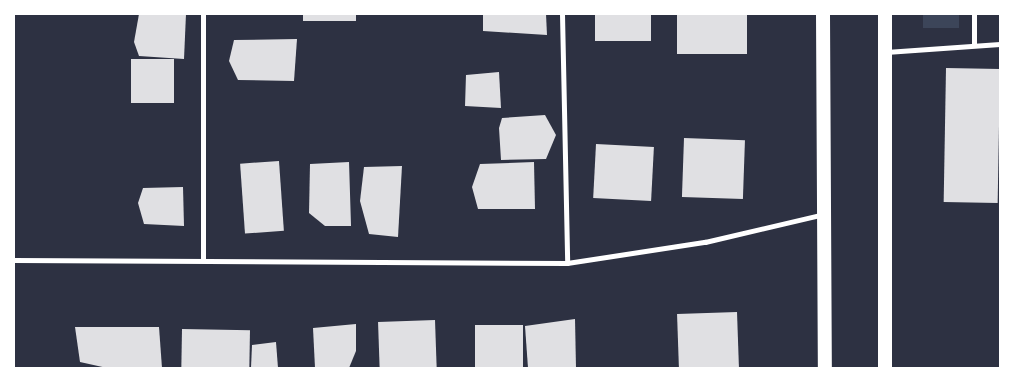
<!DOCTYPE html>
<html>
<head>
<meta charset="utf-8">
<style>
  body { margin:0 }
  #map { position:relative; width:1014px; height:382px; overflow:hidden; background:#2d3142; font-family:Rubik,sans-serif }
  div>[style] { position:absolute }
  .green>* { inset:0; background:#3c4559; transform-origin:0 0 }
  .building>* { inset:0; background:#e0e0e3; transform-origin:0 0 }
  .minor>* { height:5px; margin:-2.5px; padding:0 2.5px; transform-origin:2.5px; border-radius:2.5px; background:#fff }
  .trunk>* { height:14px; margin:-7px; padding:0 7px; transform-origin:7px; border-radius:7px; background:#fff }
  span { translate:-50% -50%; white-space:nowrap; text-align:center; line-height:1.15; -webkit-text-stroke:4.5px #fff; paint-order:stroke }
  .frame { position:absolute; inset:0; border:15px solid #fff; pointer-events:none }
</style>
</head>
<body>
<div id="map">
  <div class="green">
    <div style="left:923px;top:14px;width:36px;height:14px"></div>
  </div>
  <div class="building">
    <div style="clip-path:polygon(139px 14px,186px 14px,184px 59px,139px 56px,134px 42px)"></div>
    <div style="left:303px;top:14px;width:53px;height:7px"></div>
    <div style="clip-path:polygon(483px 14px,546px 14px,547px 35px,483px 31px)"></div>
    <div style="left:595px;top:14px;width:56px;height:27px"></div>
    <div style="left:677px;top:14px;width:70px;height:40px"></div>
    <div style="clip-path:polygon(297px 39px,294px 81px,238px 80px,229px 61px,234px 40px)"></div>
    <div style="left:131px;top:59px;width:43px;height:44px"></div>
    <div style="left:946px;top:68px;width:54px;height:134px;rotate:1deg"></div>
    <div style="clip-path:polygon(499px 72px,501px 108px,465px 106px,466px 75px)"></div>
    <div style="clip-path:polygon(545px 115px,556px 135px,546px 159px,501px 160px,499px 128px,502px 118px)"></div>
    <div style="left:684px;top:138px;width:61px;height:59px;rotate:2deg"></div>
    <div style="left:596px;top:144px;width:58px;height:54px;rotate:3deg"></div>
    <div style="left:279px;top:161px;width:70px;height:39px;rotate:86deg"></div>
    <div style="clip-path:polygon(349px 162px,351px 226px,325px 226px,309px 213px,310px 164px)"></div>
    <div style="clip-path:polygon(534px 162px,535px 209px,478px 209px,472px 187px,480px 164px)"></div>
    <div style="clip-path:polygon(402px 166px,398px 237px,369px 234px,360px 201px,364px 167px)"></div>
    <div style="clip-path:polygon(183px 187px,184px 226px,144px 224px,138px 203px,143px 188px)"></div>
    <div style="left:737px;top:312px;width:56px;height:60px;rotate:88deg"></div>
    <div style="clip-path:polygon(575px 319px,576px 368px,528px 368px,525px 326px)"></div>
    <div style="left:435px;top:320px;width:48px;height:57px;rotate:88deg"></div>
    <div style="clip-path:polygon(356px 324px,356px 351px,349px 368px,315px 368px,313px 328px)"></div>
    <div style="left:475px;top:325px;width:48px;height:43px"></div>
    <div style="clip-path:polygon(75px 327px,159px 327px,162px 368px,107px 368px,80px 362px)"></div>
    <div style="left:182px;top:329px;width:68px;height:39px;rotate:1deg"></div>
    <div style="clip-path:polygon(276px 342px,278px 368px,251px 368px,252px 345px)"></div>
  </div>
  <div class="minor">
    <div style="left:562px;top:14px;width:249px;rotate:88.8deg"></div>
    <div style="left:974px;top:44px;width:30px;rotate:-90deg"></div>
    <div style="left:886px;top:52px;width:114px;rotate:-4deg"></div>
    <div style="left:14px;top:260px;width:553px;rotate:0.31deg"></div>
    <div style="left:567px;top:263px;width:140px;rotate:-8.7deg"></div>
    <div style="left:705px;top:242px;width:122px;rotate:-13.2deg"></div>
    <div style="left:203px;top:260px;width:246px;rotate:-90deg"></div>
  </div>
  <div class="trunk">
    <div style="left:823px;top:14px;width:354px;rotate:89.7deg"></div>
    <div style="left:885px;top:368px;width:354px;rotate:-90deg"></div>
  </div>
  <div class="frame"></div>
</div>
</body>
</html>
